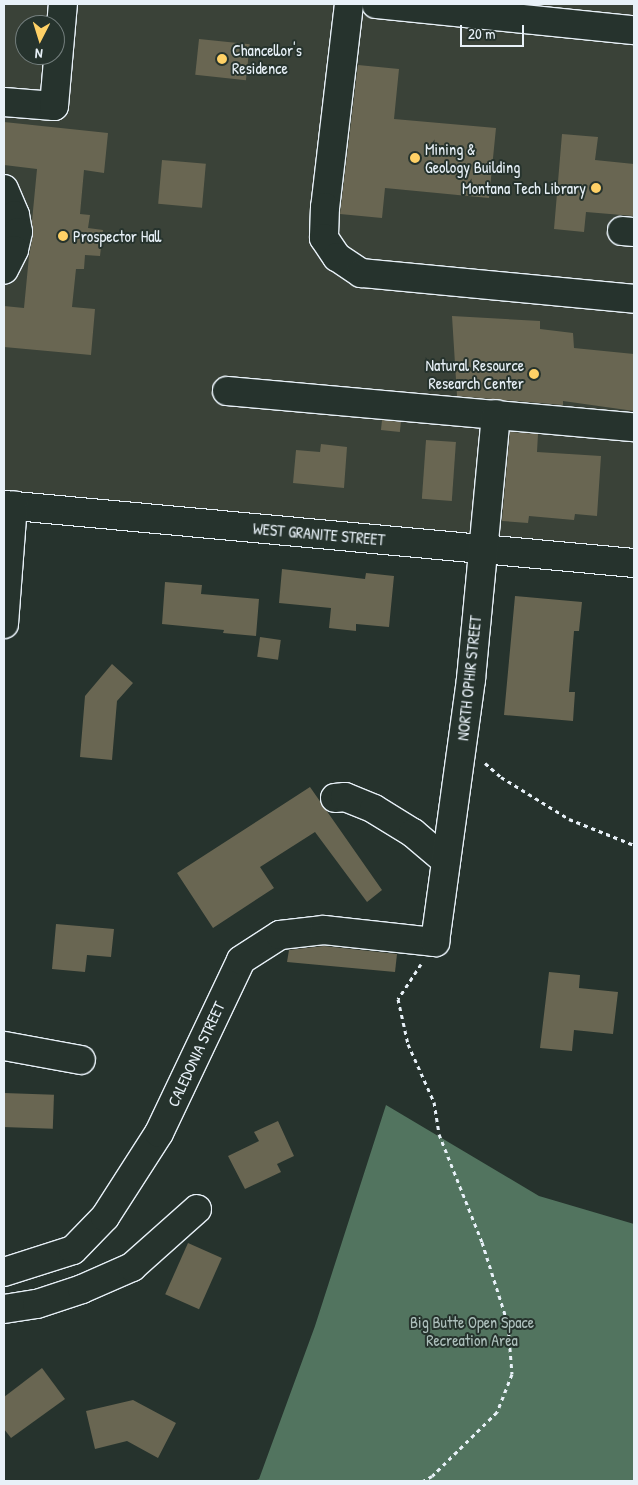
<!DOCTYPE html>
<html>
<head>
<meta charset="utf-8">
<style>
  body { margin:0 }
  #map { position:relative; width:638px; height:1485px; overflow:hidden; background:#26332d; font-family:"Patrick Hand",sans-serif }
  div>[style] { position:absolute }
  .built>* { inset:0; background:#3a4238 }
  .green>* { inset:0; background:#52745f }
  .building>* { inset:0; background:#696652; transform-origin:0 0 }
  .path>* { height:3px; margin-top:-1.5px; transform-origin:0; background:repeating-linear-gradient(90deg,#e8f1f8 0 4px,transparent 0 8px) }
  .roads { filter:drop-shadow(1px 0 #e8f1f8) drop-shadow(-1px 0 #e8f1f8) drop-shadow(0 1px #e8f1f8) drop-shadow(0 -1px #e8f1f8) }
  .minor>* { height:28px; margin:-14px; padding:0 14px; transform-origin:14px; border-radius:14px; background:#26332d }
  .dots>* { width:14px; height:14px; translate:-50% -50%; box-sizing:border-box; border:2px solid #26332d; border-radius:50% }
  span { translate:-50% -50%; white-space:nowrap; text-align:center; line-height:1.15; -webkit-text-stroke:4px #26332d; paint-order:stroke }
  .poi-label { font-size:16px; color:#e8f1f8 }
  .left { translate:0 -50%; text-align:left }
  .right { translate:-100% -50%; text-align:right }
  .street-label { font-size:16px; color:#e8f1f8 }
  .park-label { font-size:16px; color:#acbfbb }
  .frame { position:absolute; inset:0; border:5px solid #e8f1f8; pointer-events:none }
  .north { position:absolute; left:15px; top:15px; width:50px; height:50px; box-sizing:border-box; background:#26332d; border:1px solid #747f7e; border-radius:50%; rotate:185deg; font-size:14px; font-weight:700; line-height:20px; text-align:center; color:#e8f1f8 }
  .north::after { content:''; display:block; margin:auto; width:18px; height:22px; background:#ffd166; clip-path:polygon(50% 0,100% 100%,50% 72%,0 100%) }
  .scale { position:absolute; left:460px; top:25px; width:64px; height:22px; box-sizing:border-box; border:2px solid #e8f1f8; border-top:0; padding-left:6px; font-size:15px; line-height:18px; white-space:nowrap; color:#e8f1f8; -webkit-text-stroke:4px #26332d; paint-order:stroke }
</style>
</head>
<body>
<div id="map">
  <div class="built">
    <div style="clip-path:polygon(evenodd,4px 4px,634px 4px,634px 563px,4px 505px,4px 4px,25px 25px,55px 25px,55px 55px,25px 55px,25px 25px)"></div>
  </div>
  <div class="green">
    <div style="clip-path:polygon(386px 1105px,539px 1196px,634px 1224px,634px 1481px,254px 1481px,259px 1479px,315px 1326px)"></div>
  </div>
  <div class="building">
    <div style="left:199px;top:39px;width:51px;height:36px;rotate:6deg"></div>
    <div style="clip-path:polygon(358px 65px,399px 69px,394px 119px,496px 128px,489px 198px,385px 188px,382px 218px,340px 214px)"></div>
    <div style="clip-path:polygon(4px 122px,108px 133px,104px 173px,84px 170px,80px 214px,90px 215px,88px 228px,103px 230px,100px 256px,85px 255px,84px 269px,76px 269px,72px 307px,95px 309px,91px 355px,4px 347px,4px 306px,24px 308px,29px 256px,33px 235px,32px 221px,37px 169px,4px 165px)"></div>
    <div style="clip-path:polygon(562px 134px,598px 137px,595px 160px,634px 164px,634px 216px,586px 212px,584px 232px,554px 229px)"></div>
    <div style="left:162px;top:160px;width:44px;height:44px;rotate:5deg"></div>
    <div style="clip-path:polygon(452px 316px,540px 321px,540px 329px,573px 333px,574px 348px,634px 354px,634px 411px,563px 401px,563px 405px,457px 396px)"></div>
    <div style="left:382px;top:420px;width:19px;height:10px;rotate:6deg"></div>
    <div style="clip-path:polygon(510px 432px,538px 434px,537px 452px,601px 456px,597px 516px,575px 514px,574px 520px,529px 516px,528px 523px,502px 521px)"></div>
    <div style="left:426px;top:440px;width:30px;height:59px;rotate:4deg"></div>
    <div style="clip-path:polygon(321px 444px,347px 447px,344px 488px,293px 483px,296px 450px,320px 452px)"></div>
    <div style="clip-path:polygon(282px 569px,365px 579px,366px 573px,394px 576px,389px 627px,356px 624px,356px 631px,329px 628px,331px 608px,279px 603px)"></div>
    <div style="clip-path:polygon(165px 582px,202px 585px,201px 594px,259px 599px,256px 636px,223px 633px,224px 630px,162px 624px)"></div>
    <div style="clip-path:polygon(515px 596px,582px 602px,579px 631px,574px 631px,569px 692px,575px 692px,573px 721px,504px 715px)"></div>
    <div style="left:260px;top:637px;width:21px;height:20px;rotate:8deg"></div>
    <div style="clip-path:polygon(112px 664px,133px 683px,117px 701px,112px 760px,80px 757px,85px 696px)"></div>
    <div style="clip-path:polygon(310px 787px,382px 890px,367px 902px,315px 832px,260px 867px,274px 888px,213px 928px,177px 873px)"></div>
    <div style="clip-path:polygon(56px 924px,114px 929px,111px 957px,87px 955px,85px 972px,52px 969px)"></div>
    <div style="clip-path:polygon(324px 946px,397px 954px,395px 972px,287px 962px,289px 950px)"></div>
    <div style="clip-path:polygon(549px 972px,580px 975px,579px 988px,618px 992px,613px 1034px,574px 1030px,572px 1051px,540px 1048px)"></div>
    <div style="left:4px;top:1093px;width:50px;height:34px;rotate:2deg"></div>
    <div style="clip-path:polygon(278px 1121px,294px 1156px,277px 1164px,281px 1172px,245px 1189px,228px 1156px,259px 1141px,254px 1132px)"></div>
    <div style="left:188px;top:1243px;width:37px;height:56px;rotate:24deg"></div>
    <div style="clip-path:polygon(42px 1368px,65px 1399px,11px 1438px,4px 1429px,4px 1397px)"></div>
    <div style="clip-path:polygon(133px 1400px,176px 1423px,158px 1458px,127px 1441px,95px 1449px,86px 1411px)"></div>
  </div>
  <div class="path">
    <div style="left:485px;top:763px;width:21px;rotate:41deg"></div>
    <div style="left:501px;top:777px;width:80px;rotate:31.7deg"></div>
    <div style="left:569px;top:819px;width:70px;rotate:21.8deg"></div>
    <div style="left:421px;top:964px;width:42px;rotate:123.3deg"></div>
    <div style="left:398px;top:999px;width:46px;rotate:77.5deg"></div>
    <div style="left:408px;top:1044px;width:64px;rotate:65.9deg"></div>
    <div style="left:434px;top:1102px;width:32px;rotate:81deg"></div>
    <div style="left:439px;top:1134px;width:116px;rotate:68.3deg"></div>
    <div style="left:482px;top:1242px;width:86px;rotate:72.4deg"></div>
    <div style="left:508px;top:1324px;width:50px;rotate:85.4deg"></div>
    <div style="left:512px;top:1374px;width:41px;rotate:111.5deg"></div>
    <div style="left:497px;top:1412px;width:91px;rotate:135.4deg"></div>
    <div style="left:432px;top:1476px;width:10px;rotate:151deg"></div>
  </div>
  <div class="roads">
    <div class="minor">
      <div style="left:349px;top:4px;width:204px;rotate:96.7deg"></div>
      <div style="left:325px;top:207px;width:31px;rotate:92deg"></div>
      <div style="left:324px;top:238px;width:23px;rotate:56deg"></div>
      <div style="left:337px;top:257px;width:29px;rotate:34deg"></div>
      <div style="left:361px;top:273px;width:274px;rotate:5.4deg"></div>
      <div style="left:376px;top:4px;width:259px;rotate:5.8deg"></div>
      <div style="left:4px;top:102px;width:50px;rotate:4.6deg"></div>
      <div style="left:54px;top:106px;width:102px;rotate:-85deg"></div>
      <div style="left:4px;top:189px;width:28px;rotate:67deg"></div>
      <div style="left:15px;top:215px;width:17px;rotate:80deg"></div>
      <div style="left:18px;top:232px;width:18px;rotate:103deg"></div>
      <div style="left:14px;top:250px;width:22px;rotate:117deg"></div>
      <div style="left:622px;top:231px;width:12px;rotate:5deg"></div>
      <div style="left:227px;top:391px;width:409px;rotate:5.1deg"></div>
      <div style="left:4px;top:505px;width:633px;rotate:5.26deg"></div>
      <div style="left:4px;top:624px;width:119px;rotate:-85.7deg"></div>
      <div style="left:335px;top:798px;width:10px;rotate:-6deg"></div>
      <div style="left:345px;top:797px;width:31px;rotate:22deg"></div>
      <div style="left:374px;top:809px;width:46px;rotate:31.6deg"></div>
      <div style="left:413px;top:833px;width:43px;rotate:40.3deg"></div>
      <div style="left:4px;top:1046px;width:78px;rotate:10.3deg"></div>
      <div style="left:4px;top:1272px;width:72px;rotate:-17.7deg"></div>
      <div style="left:73px;top:1250px;width:46px;rotate:-45.9deg"></div>
      <div style="left:105px;top:1217px;width:100px;rotate:-57.3deg"></div>
      <div style="left:159px;top:1133px;width:191px;rotate:-64.6deg"></div>
      <div style="left:241px;top:960px;width:46px;rotate:-32.7deg"></div>
      <div style="left:280px;top:935px;width:44px;rotate:-6.5deg"></div>
      <div style="left:324px;top:930px;width:112px;rotate:6.2deg"></div>
      <div style="left:435px;top:942px;width:265px;rotate:-82.2deg"></div>
      <div style="left:471px;top:679px;width:266px;rotate:-84.6deg"></div>
      <div style="left:4px;top:1309px;width:33px;rotate:-9deg"></div>
      <div style="left:37px;top:1304px;width:47px;rotate:-18.4deg"></div>
      <div style="left:82px;top:1289px;width:55px;rotate:-23.7deg"></div>
      <div style="left:132px;top:1267px;width:87px;rotate:-41.7deg"></div>
    </div>
  </div>
  <div class="dots">
    <div style="left:222px;top:59px;background:#ffd166"></div>
    <div style="left:415px;top:158px;background:#ffd166"></div>
    <div style="left:596px;top:188px;background:#ffd166"></div>
    <div style="left:63px;top:236px;background:#ffd166"></div>
    <div style="left:534px;top:374px;background:#ffd166"></div>
  </div>
  <div class="poi-label">
    <span class="left" style="left:232px;top:59px">Chancellor's<br>Residence</span>
    <span class="left" style="left:425px;top:158px">Mining &amp;<br>Geology Building</span>
    <span class="right" style="left:586px;top:188px">Montana Tech Library</span>
    <span class="left" style="left:73px;top:236px">Prospector Hall</span>
    <span class="right" style="left:524px;top:374px">Natural Resource<br>Research Center</span>
  </div>
  <div class="street-label">
    <span style="left:319px;top:534px;rotate:5deg">WEST GRANITE STREET</span>
    <span style="left:469px;top:678px;rotate:-84deg">NORTH OPHIR STREET</span>
    <span style="left:196px;top:1054px;rotate:-65deg">CALEDONIA STREET</span>
  </div>
  <div class="park-label">
    <span style="left:472px;top:1331px">Big Butte Open Space<br>Recreation Area</span>
  </div>
  <div class="frame"></div>
  <div class="north">N</div>
  <div class="scale">20 m</div>
</div>
</body>
</html>
